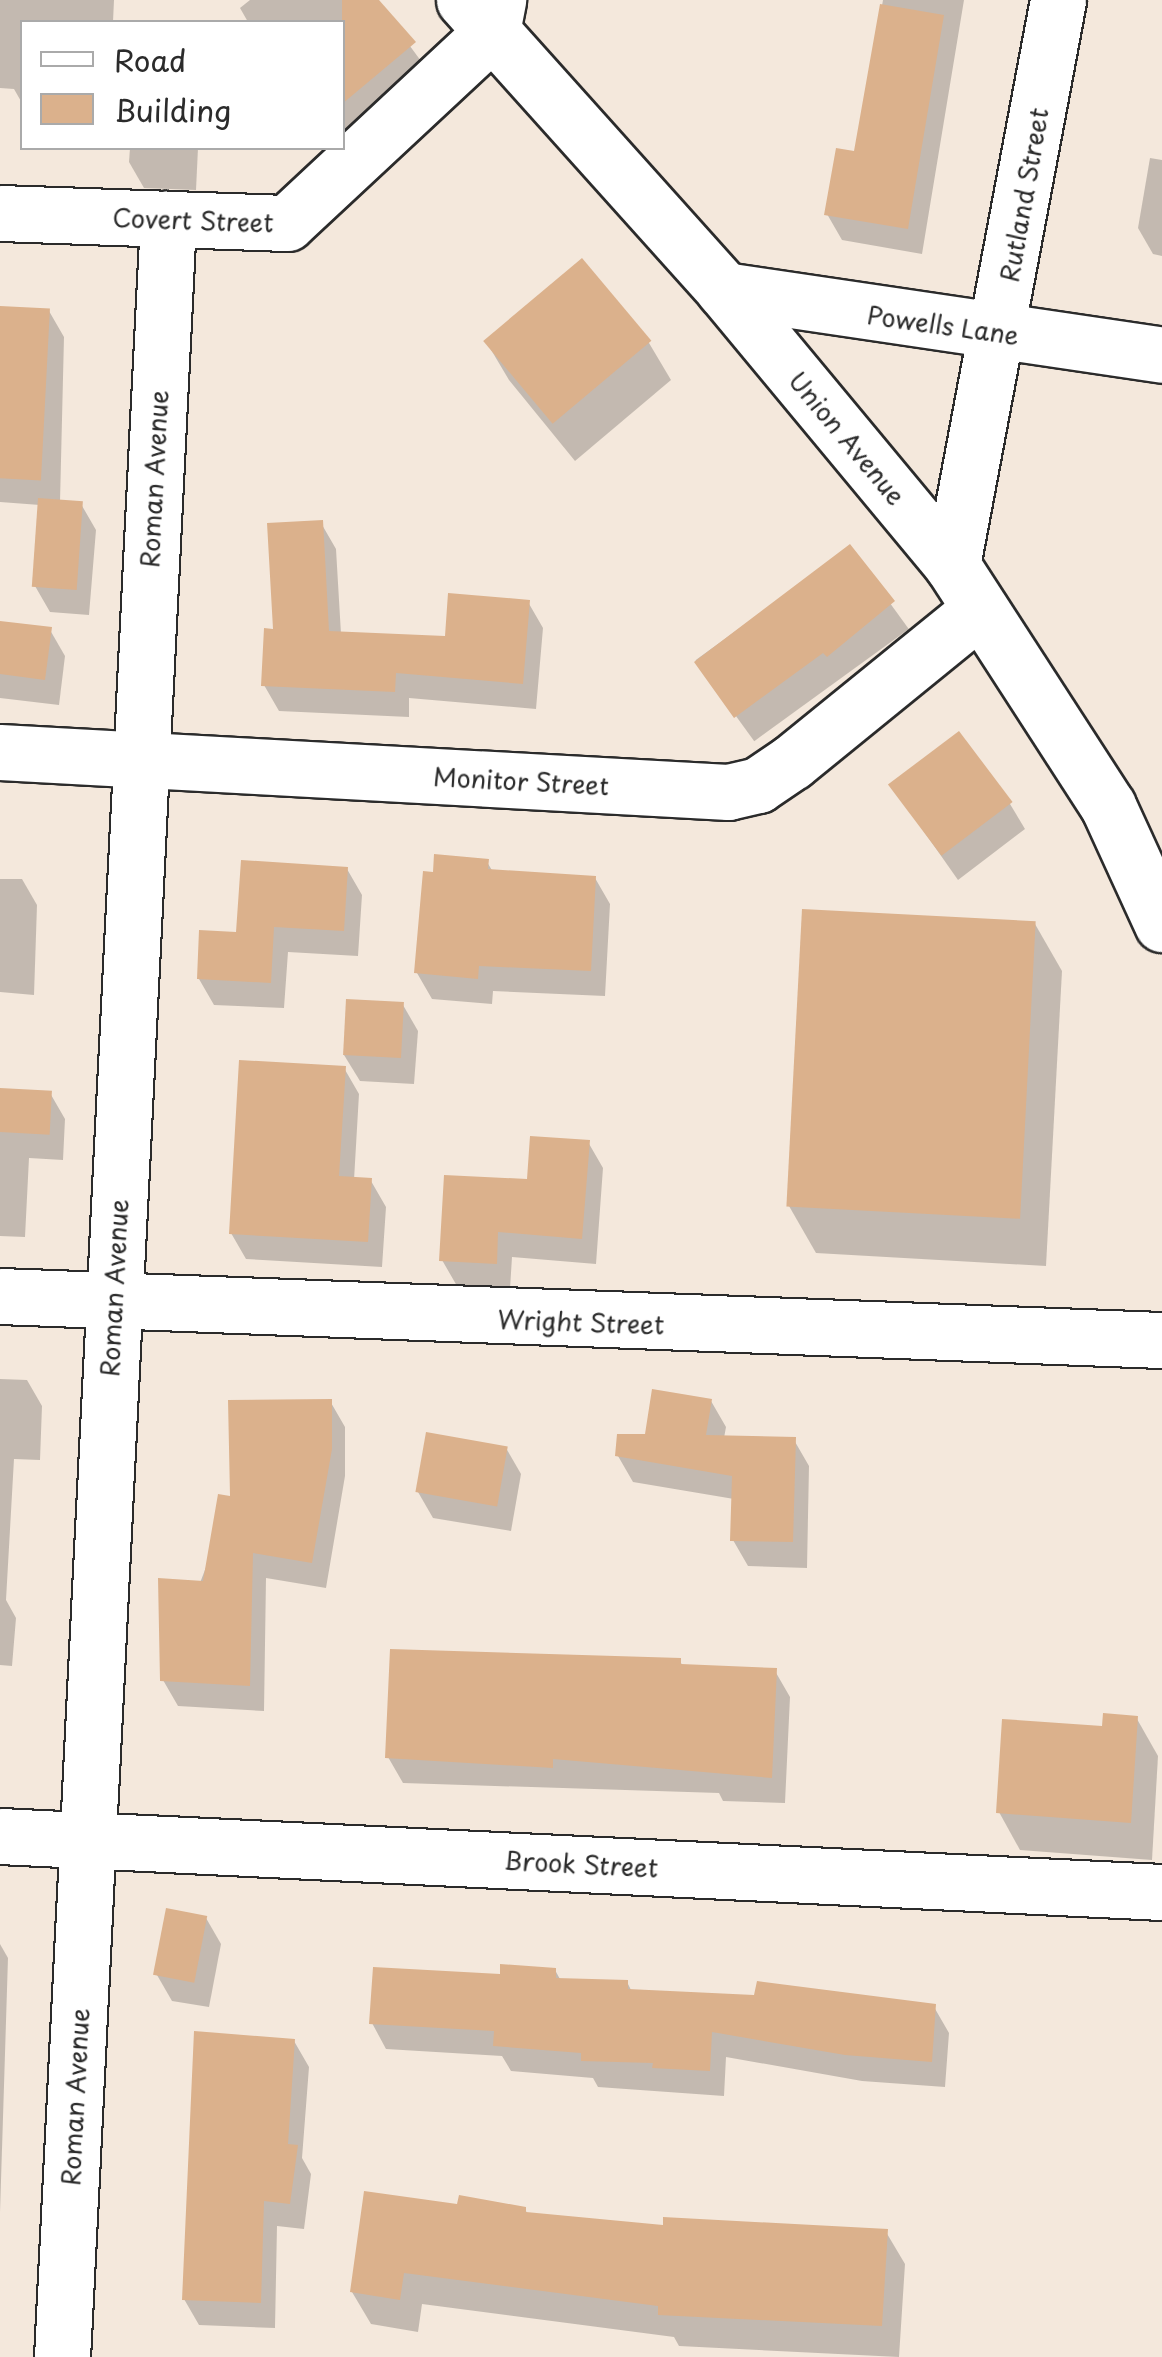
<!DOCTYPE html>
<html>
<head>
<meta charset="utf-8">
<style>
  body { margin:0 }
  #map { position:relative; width:1162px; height:2357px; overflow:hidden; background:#f4e8dc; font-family:"Playpen Sans",sans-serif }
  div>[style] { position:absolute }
  .shadow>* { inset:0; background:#0003; transform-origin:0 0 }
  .building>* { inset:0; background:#dbb18c; transform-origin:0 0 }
  .roads { filter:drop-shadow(2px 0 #2b2b2b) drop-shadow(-2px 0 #2b2b2b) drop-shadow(0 2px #2b2b2b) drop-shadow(0 -2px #2b2b2b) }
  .minor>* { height:55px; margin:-27.5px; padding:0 27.5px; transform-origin:27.5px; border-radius:27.5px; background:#fff }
  .major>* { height:55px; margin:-27.5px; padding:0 27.5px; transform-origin:27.5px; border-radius:27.5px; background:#fff }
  span { translate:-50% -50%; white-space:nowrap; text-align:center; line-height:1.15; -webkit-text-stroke:8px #fff; paint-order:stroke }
  .street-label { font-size:25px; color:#2b2b2b }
  .legend { position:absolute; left:20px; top:20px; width:325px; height:130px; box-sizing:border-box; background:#fff; border:2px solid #aaa; margin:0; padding:12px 18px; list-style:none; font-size:30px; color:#2b2b2b }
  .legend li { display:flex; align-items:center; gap:20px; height:50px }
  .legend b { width:50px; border:2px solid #aaa }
</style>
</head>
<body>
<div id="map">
  <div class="shadow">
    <div style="clip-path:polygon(0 0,114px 0,113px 22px,22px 22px,22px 103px,14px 89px,0 88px)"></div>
    <div style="clip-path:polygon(250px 0,376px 0,435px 80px,342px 136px,342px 22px,248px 22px,240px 8px)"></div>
    <div style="clip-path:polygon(883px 0,964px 0,922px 254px,842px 240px,827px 214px,856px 154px)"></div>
    <div style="clip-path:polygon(130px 148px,198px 148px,196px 190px,144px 188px,129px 162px)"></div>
    <div style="clip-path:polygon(1150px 158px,1162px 160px,1162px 256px,1153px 254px,1138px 228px)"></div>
    <div style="clip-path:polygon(581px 262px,649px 343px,671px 380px,575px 461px,509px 380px,487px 343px)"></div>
    <div style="clip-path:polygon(0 308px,49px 311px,64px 337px,60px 502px,81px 504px,96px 530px,89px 615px,50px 612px,35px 586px,40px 505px,0 502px)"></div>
    <div style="clip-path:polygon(321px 523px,336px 549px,341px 634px,447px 639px,528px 602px,543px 628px,536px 709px,409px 698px,409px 717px,279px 711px,264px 685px,275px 631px)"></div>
    <div style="left:850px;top:548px;width:100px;height:191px;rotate:54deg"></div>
    <div style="clip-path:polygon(0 624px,50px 630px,65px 656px,59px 705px,0 698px)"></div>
    <div style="clip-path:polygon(892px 786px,1010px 804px,1025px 829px,958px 880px)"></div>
    <div style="clip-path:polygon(487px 862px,493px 872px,595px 878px,610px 904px,605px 996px,493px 991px,492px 1004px,432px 999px,417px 973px)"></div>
    <div style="clip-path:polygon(347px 869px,362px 895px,358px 956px,288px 952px,284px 1008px,214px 1005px,199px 979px,239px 935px)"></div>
    <div style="clip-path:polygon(0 879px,22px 879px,37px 905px,34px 995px,0 992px)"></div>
    <div style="clip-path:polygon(1035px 924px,1062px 971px,1046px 1266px,816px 1253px,789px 1206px)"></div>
    <div style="clip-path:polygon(403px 1005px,418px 1031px,414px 1084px,360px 1081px,344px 1055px)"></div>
    <div style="clip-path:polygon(344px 1068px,359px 1094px,354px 1180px,371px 1181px,386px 1207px,382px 1267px,246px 1259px,231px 1233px)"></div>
    <div style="clip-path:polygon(0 1090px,50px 1093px,65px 1119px,63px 1160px,29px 1158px,25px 1237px,0 1236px)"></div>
    <div style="clip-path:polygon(588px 1142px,603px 1168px,596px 1264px,512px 1257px,510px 1289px,457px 1286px,442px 1260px,529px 1181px)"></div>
    <div style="clip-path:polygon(0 1379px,27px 1380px,42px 1406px,40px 1460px,14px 1459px,6px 1600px,16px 1618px,12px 1666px,0 1665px)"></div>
    <div style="clip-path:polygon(330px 1401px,345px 1427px,345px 1476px,326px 1588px,266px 1578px,264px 1711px,178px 1706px,163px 1680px,232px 1499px)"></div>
    <div style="clip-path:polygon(711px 1401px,726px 1427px,724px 1438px,794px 1440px,809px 1466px,807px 1568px,748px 1566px,733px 1540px,734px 1499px,633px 1482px,618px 1456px)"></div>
    <div style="clip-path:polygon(506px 1448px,521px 1474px,511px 1531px,433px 1518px,418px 1492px)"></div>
    <div style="clip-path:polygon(679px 1660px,683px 1666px,775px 1671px,790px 1697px,785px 1803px,723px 1801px,719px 1793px,403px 1783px,388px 1757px)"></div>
    <div style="clip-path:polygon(1137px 1719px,1158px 1756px,1152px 1860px,1020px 1850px,999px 1812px)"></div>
    <div style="clip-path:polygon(206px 1918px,221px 1944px,209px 2007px,172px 2001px,157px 1975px)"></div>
    <div style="clip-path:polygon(0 1944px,8px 1958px,0 2213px)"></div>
    <div style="clip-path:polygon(555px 1970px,561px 1981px,627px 1982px,632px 1992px,934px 2007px,949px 2033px,945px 2087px,862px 2081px,726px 2057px,724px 2096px,598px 2087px,593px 2078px,511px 2071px,502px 2056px,386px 2049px,372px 2023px,502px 1976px)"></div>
    <div style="clip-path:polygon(294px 2041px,309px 2067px,302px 2158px,311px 2174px,304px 2229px,277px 2226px,275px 2328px,199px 2325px,184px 2299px)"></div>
    <div style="clip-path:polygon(525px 2209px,528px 2215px,665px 2228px,886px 2232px,905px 2264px,899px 2357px,679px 2346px,674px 2337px,422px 2304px,418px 2332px,371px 2324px,352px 2292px)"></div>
  </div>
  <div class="building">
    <div style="clip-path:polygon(342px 0,379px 0,416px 42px,342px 104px)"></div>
    <div style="clip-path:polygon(880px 4px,944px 15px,908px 229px,824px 215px,836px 148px,854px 151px)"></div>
    <div style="left:582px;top:258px;width:108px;height:129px;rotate:50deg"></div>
    <div style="left:0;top:306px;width:50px;height:172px;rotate:3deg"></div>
    <div style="left:38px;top:498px;width:45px;height:89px;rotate:4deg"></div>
    <div style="clip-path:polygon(323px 520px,329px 631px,445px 636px,448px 593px,530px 600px,523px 684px,396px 673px,395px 692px,261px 686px,264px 628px,273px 629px,267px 523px)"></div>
    <div style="clip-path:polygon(850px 544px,895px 601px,827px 657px,823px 653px,734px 718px,694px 662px)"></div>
    <div style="clip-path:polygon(0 621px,52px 627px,45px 680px,0 674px)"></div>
    <div style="left:959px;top:731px;width:89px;height:89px;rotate:53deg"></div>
    <div style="clip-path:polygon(434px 854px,489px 859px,488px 869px,596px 876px,591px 971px,479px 966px,478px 979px,414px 973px,423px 871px,433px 872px)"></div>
    <div style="clip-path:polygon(241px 860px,348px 867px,344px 931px,274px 927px,271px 983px,197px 979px,199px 930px,236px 932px)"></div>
    <div style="left:802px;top:909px;width:234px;height:298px;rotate:3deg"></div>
    <div style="left:346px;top:999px;width:58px;height:56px;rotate:3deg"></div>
    <div style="clip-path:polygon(239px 1060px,346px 1066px,339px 1176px,372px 1178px,368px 1242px,229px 1234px)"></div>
    <div style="left:0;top:1088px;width:52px;height:44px;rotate:3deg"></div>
    <div style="clip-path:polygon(530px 1136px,590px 1140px,582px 1239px,498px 1232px,497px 1264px,439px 1261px,444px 1175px,527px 1179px)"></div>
    <div style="clip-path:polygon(652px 1389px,712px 1399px,706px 1435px,796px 1437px,793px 1542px,730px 1541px,732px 1476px,615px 1456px,617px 1434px,645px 1434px)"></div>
    <div style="clip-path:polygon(332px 1399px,332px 1449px,312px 1563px,253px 1553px,250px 1686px,160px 1681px,158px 1578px,203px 1581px,218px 1494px,230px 1496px,228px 1400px)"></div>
    <div style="left:426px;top:1432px;width:83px;height:61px;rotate:10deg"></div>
    <div style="clip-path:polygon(390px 1649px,681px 1658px,681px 1664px,777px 1668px,772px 1778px,553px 1759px,553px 1768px,385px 1758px)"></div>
    <div style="clip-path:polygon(1103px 1713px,1138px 1716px,1131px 1823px,996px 1813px,1002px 1719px,1102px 1726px)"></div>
    <div style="left:166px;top:1908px;width:42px;height:68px;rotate:11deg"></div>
    <div style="clip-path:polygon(500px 1964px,556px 1968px,556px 1978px,628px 1980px,628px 1989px,754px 1995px,757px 1981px,936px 2004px,932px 2062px,845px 2055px,712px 2032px,710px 2071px,652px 2068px,653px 2063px,581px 2061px,581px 2053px,493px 2046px,494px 2031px,369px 2024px,373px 1967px,500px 1974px)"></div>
    <div style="clip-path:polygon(194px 2031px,295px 2039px,288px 2144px,298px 2145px,290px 2204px,264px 2201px,261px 2303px,182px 2300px)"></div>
    <div style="clip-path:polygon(364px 2191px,457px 2204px,459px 2195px,526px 2207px,526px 2212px,663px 2225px,663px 2217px,888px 2229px,882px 2326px,658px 2315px,658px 2306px,404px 2273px,400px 2300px,350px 2292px)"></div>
  </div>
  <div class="roads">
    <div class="minor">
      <div style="left:0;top:213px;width:287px;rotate:2deg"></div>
      <div style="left:287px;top:223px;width:280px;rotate:-43deg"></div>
      <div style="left:492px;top:32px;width:33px;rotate:-79deg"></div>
      <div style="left:724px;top:290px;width:443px;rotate:8.4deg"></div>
      <div style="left:952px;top:565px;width:575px;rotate:-79.37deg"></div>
      <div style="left:0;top:752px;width:729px;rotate:3.14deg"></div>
      <div style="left:728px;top:792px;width:31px;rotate:-13deg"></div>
      <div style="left:758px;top:785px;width:41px;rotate:-34.1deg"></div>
      <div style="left:792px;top:762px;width:242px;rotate:-39.1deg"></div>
      <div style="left:0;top:1296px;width:1163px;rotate:2.17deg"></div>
      <div style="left:0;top:1836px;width:1163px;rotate:2.76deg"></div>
      <div style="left:62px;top:2357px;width:2141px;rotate:-87.16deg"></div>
    </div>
    <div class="major">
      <div style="left:464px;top:0;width:389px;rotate:48.1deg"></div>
      <div style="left:724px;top:290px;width:357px;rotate:50.3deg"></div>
      <div style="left:952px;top:565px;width:287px;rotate:57.1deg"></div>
      <div style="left:1108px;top:806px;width:130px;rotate:65.4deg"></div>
    </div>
  </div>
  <div class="street-label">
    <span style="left:1024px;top:195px;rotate:-80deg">Rutland Street</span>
    <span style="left:193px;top:220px;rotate:2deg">Covert Street</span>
    <span style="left:943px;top:325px;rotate:8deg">Powells Lane</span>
    <span style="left:847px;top:438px;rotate:50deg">Union Avenue</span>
    <span style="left:154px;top:479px;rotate:-87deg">Roman Avenue</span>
    <span style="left:521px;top:781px;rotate:3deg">Monitor Street</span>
    <span style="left:114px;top:1288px;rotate:-87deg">Roman Avenue</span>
    <span style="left:581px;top:1322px;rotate:2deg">Wright Street</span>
    <span style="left:581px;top:1864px;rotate:3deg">Brook Street</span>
    <span style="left:75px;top:2097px;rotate:-87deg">Roman Avenue</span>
  </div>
  <ul class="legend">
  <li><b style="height:12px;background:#fff"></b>Road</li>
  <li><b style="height:28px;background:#dbb18c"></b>Building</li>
  </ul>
</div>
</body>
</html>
